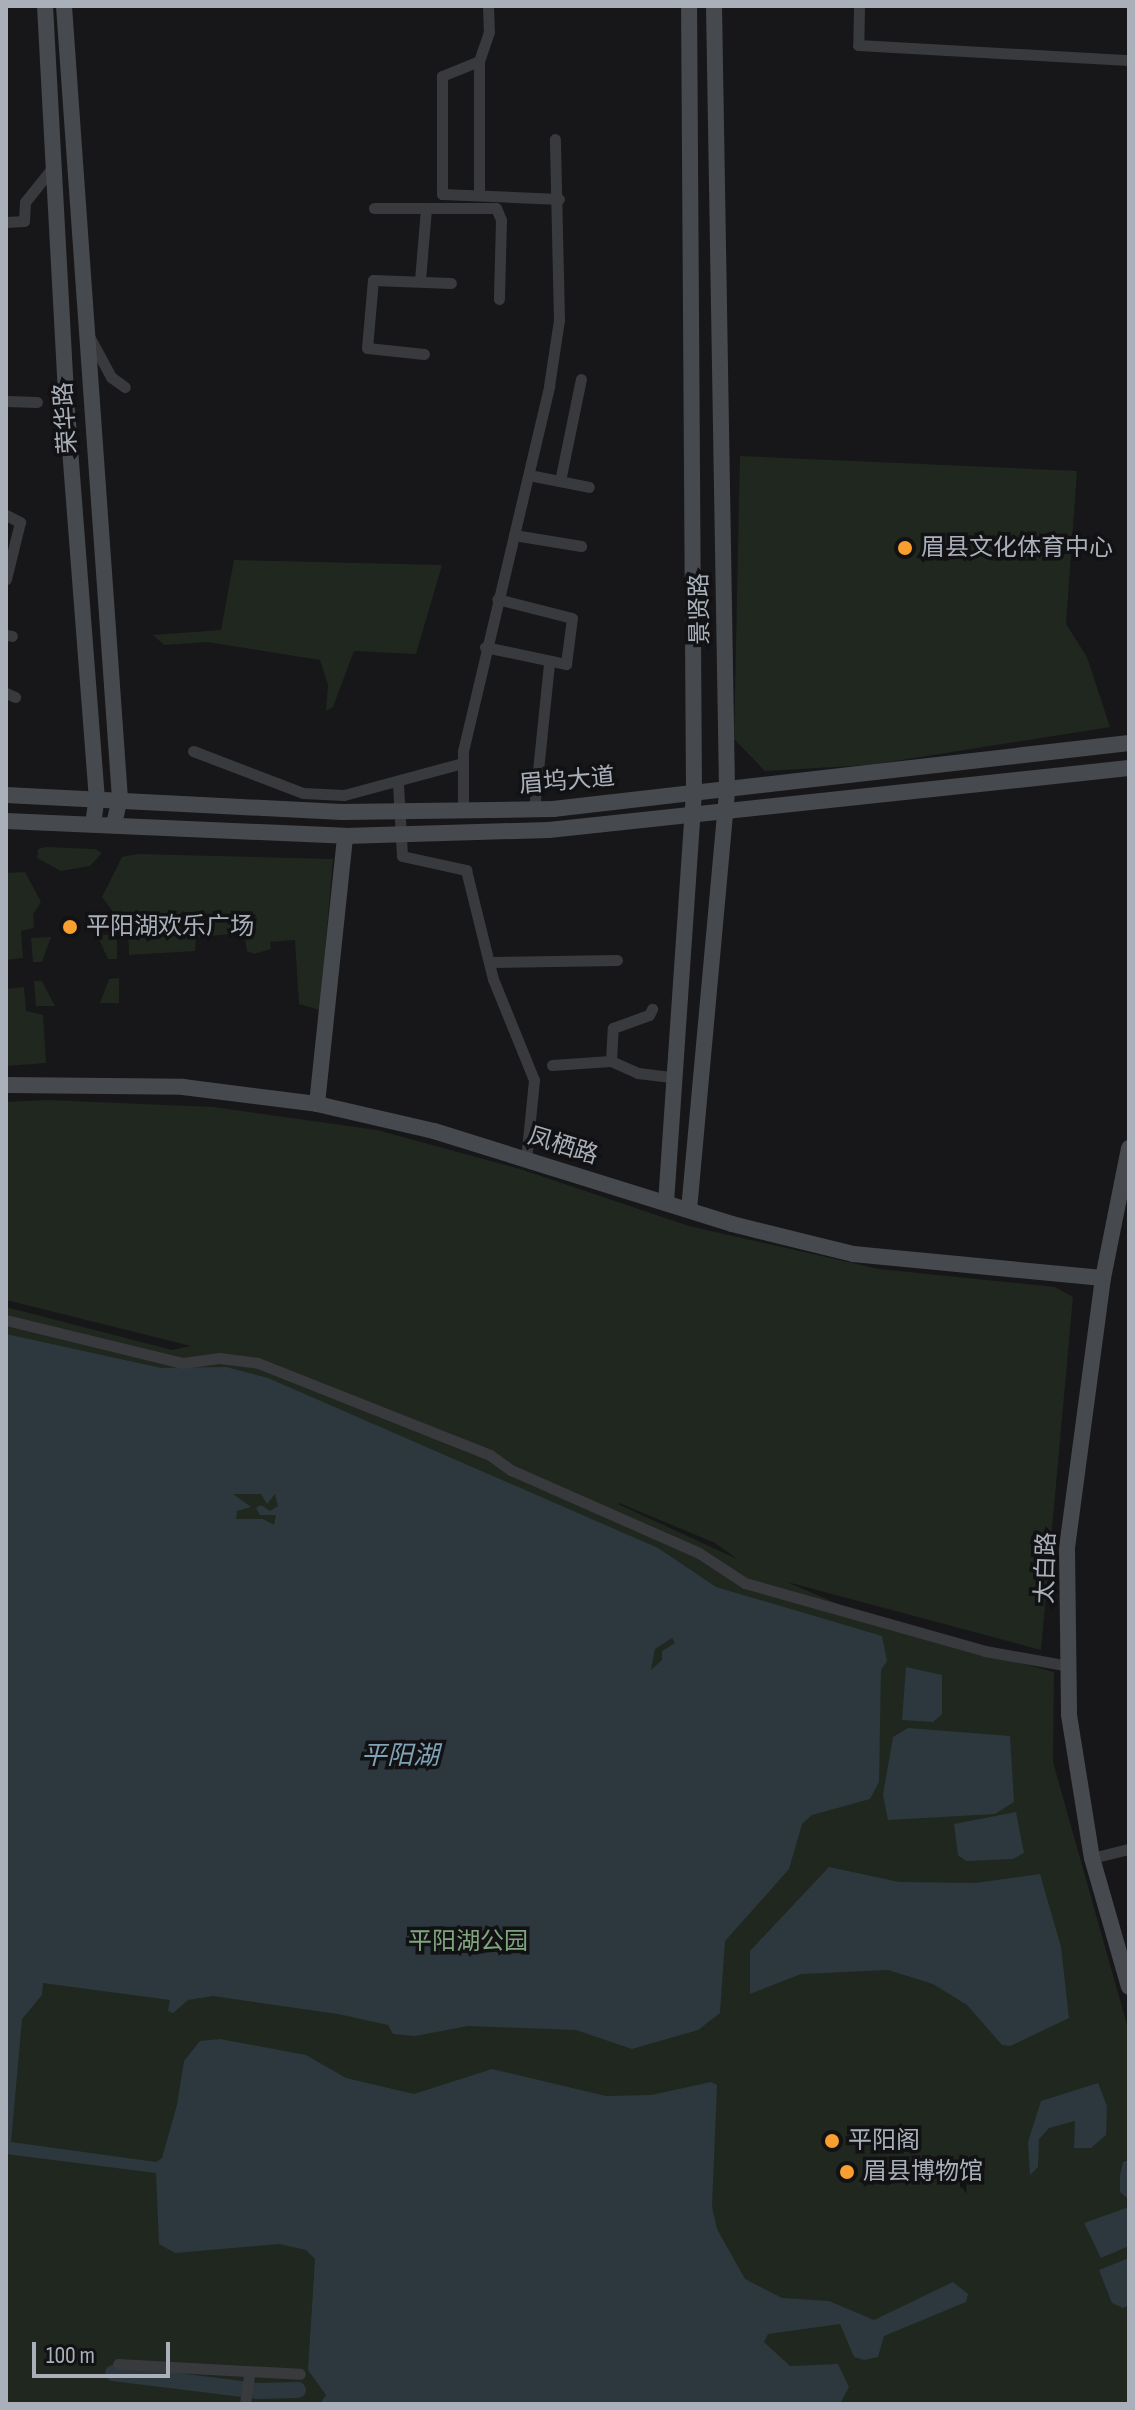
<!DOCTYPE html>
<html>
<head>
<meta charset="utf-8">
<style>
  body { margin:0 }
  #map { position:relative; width:1135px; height:2410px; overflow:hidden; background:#171719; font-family:"Sofia Sans Condensed","Noto Sans SC",sans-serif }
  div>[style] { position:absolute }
  .green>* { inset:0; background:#1f271f }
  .water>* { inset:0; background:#2c383e }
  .river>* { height:16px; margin:-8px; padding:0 8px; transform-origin:8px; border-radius:8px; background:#2c383e }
  .street>* { height:11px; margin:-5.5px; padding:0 5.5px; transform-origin:5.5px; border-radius:5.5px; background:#383a3e }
  .secondary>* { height:16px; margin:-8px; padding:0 8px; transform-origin:8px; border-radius:8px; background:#46494e }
  .dots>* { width:22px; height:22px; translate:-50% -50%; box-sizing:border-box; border:4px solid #121214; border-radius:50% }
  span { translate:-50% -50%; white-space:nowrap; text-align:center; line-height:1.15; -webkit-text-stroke:7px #121214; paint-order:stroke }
  .street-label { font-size:24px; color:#a9b0ba }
  .poi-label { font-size:24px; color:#a9b0ba }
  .left { translate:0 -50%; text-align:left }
  .park-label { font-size:24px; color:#81a57f }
  .water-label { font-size:26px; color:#7ea2b6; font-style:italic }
  .frame { position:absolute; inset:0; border:8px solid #a9b0ba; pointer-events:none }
  .scale { position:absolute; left:32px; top:2342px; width:138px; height:36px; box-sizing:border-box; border:4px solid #a9b0ba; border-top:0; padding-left:10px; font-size:24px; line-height:28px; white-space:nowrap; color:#a9b0ba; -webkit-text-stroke:6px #121214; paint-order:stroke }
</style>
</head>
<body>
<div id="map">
  <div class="green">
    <div style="clip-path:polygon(740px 456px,1077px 471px,1066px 624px,1087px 657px,1110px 727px,870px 765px,765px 771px,734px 739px)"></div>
    <div style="clip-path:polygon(234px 560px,442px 565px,416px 654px,354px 651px,333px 707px,326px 711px,328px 685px,320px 660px,208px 642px,164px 645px,153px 635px,221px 630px)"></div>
    <div style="clip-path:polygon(46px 847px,95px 849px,102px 853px,90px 866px,61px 871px,37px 858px,38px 849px)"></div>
    <div style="clip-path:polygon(138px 854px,333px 859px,320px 1010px,299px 1004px,295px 940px,270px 942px,271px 949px,254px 954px,247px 951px,244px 933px,196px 937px,195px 951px,129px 955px,128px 925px,113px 923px,114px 913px,102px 897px,122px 857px)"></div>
    <div style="clip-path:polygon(25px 872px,41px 902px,33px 914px,34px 928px,21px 931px,23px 958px,6px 960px,6px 873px)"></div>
    <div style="clip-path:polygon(97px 935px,117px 935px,117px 959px,108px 959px)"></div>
    <div style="clip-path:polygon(51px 937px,42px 962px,33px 962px,31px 938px)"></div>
    <div style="clip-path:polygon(119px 978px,119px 1003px,100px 1003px,109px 979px)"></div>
    <div style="clip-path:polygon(34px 981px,42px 981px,55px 1006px,36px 1006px)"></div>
    <div style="clip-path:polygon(24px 987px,26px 1011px,43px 1015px,46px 1063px,6px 1066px,6px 989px)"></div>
    <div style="clip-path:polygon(evenodd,48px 1100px,213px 1107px,377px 1130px,520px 1169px,689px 1226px,879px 1269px,1055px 1287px,1073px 1297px,1041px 1650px,787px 1582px,898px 1630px,1054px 1672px,1053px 1762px,1129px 2032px,1129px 2404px,6px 2404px,6px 1307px,172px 1350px,191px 1346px,6px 1300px,6px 1102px,48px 1100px,619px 1503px,715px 1543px,737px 1559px,618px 1504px,619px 1503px)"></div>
  </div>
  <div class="water">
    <div style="clip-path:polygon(evenodd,6px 1334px,161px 1368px,226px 1367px,268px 1378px,658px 1548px,716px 1587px,882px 1636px,887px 1661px,881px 1670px,879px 1782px,870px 1799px,812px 1815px,802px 1824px,789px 1869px,725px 1941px,720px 2013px,698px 2030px,632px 2049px,576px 2030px,468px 2026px,415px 2036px,393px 2034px,388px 2025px,338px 2014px,213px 1996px,188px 2000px,173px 2013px,168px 2011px,170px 2000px,43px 1983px,42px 1995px,22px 2019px,11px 2142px,156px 2162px,162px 2158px,177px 2105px,184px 2061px,200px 2041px,220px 2039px,306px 2055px,346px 2078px,414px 2094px,492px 2069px,606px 2096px,651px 2095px,711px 2082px,717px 2085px,712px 2207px,717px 2229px,745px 2279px,782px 2298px,829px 2301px,874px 2320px,953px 2282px,968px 2294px,966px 2302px,884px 2336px,878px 2357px,864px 2360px,854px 2357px,840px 2324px,768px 2334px,764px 2342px,790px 2366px,838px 2364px,849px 2387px,841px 2402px,320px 2404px,326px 2395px,308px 2370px,315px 2259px,306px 2250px,279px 2244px,175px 2253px,159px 2244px,156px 2173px,6px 2154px,6px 1334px,233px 1494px,261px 1494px,267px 1504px,275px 1494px,278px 1506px,270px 1511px,261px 1505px,256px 1508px,260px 1515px,276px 1515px,274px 1525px,263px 1519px,236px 1519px,237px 1511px,251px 1507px,233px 1494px,6px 1334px,672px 1638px,675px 1643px,662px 1651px,662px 1660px,651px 1670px,655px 1649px,672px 1638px)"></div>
    <div style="clip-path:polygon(906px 1667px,942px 1675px,942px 1714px,933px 1722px,902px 1720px)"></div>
    <div style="clip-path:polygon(908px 1728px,1010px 1736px,1014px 1802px,995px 1814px,888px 1820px,883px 1795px,893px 1737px)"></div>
    <div style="clip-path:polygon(1016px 1812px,1024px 1853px,1013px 1859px,966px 1861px,958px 1855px,954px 1824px)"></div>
    <div style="clip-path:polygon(829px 1867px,899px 1882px,976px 1883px,1040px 1874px,1061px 1947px,1069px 2018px,1010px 2046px,1002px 2045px,967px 2005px,933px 1984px,888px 1970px,801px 1974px,750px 1994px,750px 1951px)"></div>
    <div style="clip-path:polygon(1098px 2083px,1107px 2106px,1106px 2135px,1091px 2148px,1074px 2148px,1075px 2121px,1049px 2128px,1039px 2139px,1038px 2167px,1030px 2175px,1028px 2142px,1041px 2101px)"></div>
    <div style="clip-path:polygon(1129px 2160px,1129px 2197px,1126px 2197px,1120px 2192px,1120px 2175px,1123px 2162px)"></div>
    <div style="clip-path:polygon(1129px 2207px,1129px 2246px,1101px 2258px,1084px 2223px)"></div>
    <div style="clip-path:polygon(1129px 2258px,1129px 2305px,1123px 2308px,1112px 2303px,1099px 2270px)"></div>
  </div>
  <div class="river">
    <div style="left:113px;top:2373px;width:145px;rotate:7.1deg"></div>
    <div style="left:257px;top:2391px;width:41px;rotate:-1.4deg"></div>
  </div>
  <div class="street">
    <div style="left:488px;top:6px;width:26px;rotate:88deg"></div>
    <div style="left:489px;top:32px;width:31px;rotate:109deg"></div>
    <div style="left:479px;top:61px;width:40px;rotate:158deg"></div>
    <div style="left:442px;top:76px;width:118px;rotate:90deg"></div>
    <div style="left:442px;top:194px;width:117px;rotate:2.4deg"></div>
    <div style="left:859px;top:6px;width:39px;rotate:91deg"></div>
    <div style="left:858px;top:45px;width:271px;rotate:3.2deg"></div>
    <div style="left:479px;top:195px;width:134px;rotate:-90deg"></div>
    <div style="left:374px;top:208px;width:122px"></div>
    <div style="left:496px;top:208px;width:13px;rotate:67deg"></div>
    <div style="left:501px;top:220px;width:79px;rotate:91.5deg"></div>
    <div style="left:6px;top:222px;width:18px;rotate:-3deg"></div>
    <div style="left:24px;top:221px;width:19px;rotate:-87deg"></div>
    <div style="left:25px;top:202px;width:45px;rotate:-51.3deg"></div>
    <div style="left:420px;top:280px;width:72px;rotate:-85.2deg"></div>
    <div style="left:89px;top:336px;width:47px;rotate:61.8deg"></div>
    <div style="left:111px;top:377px;width:17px;rotate:36deg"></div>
    <div style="left:424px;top:354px;width:57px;rotate:-174deg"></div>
    <div style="left:367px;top:348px;width:68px;rotate:-85deg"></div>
    <div style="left:373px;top:280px;width:78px;rotate:2.2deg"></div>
    <div style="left:6px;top:401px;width:31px;rotate:2deg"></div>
    <div style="left:529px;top:475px;width:61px;rotate:11.3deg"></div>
    <div style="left:560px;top:481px;width:104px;rotate:-78.4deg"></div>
    <div style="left:6px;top:515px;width:16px;rotate:27deg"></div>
    <div style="left:20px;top:522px;width:59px;rotate:103.8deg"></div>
    <div style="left:514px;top:535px;width:68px;rotate:9.3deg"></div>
    <div style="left:6px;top:635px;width:6px;rotate:9deg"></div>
    <div style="left:485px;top:647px;width:83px;rotate:11.9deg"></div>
    <div style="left:566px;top:664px;width:46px;rotate:-82.6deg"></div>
    <div style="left:572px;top:618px;width:77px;rotate:-165.8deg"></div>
    <div style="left:6px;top:693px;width:10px;rotate:24deg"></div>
    <div style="left:193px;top:751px;width:118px;rotate:20.9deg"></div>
    <div style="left:303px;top:793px;width:41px;rotate:2.8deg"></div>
    <div style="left:344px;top:795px;width:123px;rotate:-15.1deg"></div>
    <div style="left:398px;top:784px;width:72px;rotate:86.8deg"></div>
    <div style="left:402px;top:856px;width:66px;rotate:12.3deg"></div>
    <div style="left:466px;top:870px;width:112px;rotate:76.1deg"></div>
    <div style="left:493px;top:979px;width:109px;rotate:67.9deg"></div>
    <div style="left:534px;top:1080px;width:80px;rotate:95.7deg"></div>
    <div style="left:534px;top:809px;width:146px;rotate:-84.1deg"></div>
    <div style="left:463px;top:810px;width:59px;rotate:-90deg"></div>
    <div style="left:463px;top:751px;width:375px;rotate:-76.7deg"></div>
    <div style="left:549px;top:386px;width:67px;rotate:-81.4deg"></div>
    <div style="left:559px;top:320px;width:181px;rotate:-91.3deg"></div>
    <div style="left:489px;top:962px;width:128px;rotate:-0.9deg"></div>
    <div style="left:611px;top:1061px;width:33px;rotate:-87deg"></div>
    <div style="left:613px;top:1028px;width:38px;rotate:-20deg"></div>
    <div style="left:649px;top:1015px;width:7px;rotate:-63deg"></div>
    <div style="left:552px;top:1065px;width:59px;rotate:-3.9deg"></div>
    <div style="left:611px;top:1061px;width:30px;rotate:24deg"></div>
    <div style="left:638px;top:1073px;width:33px;rotate:7deg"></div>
    <div style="left:6px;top:1320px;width:182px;rotate:13.7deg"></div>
    <div style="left:183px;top:1363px;width:36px;rotate:-8deg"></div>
    <div style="left:219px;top:1358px;width:39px;rotate:7deg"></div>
    <div style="left:258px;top:1363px;width:250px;rotate:21.6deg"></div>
    <div style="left:490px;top:1455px;width:26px;rotate:36deg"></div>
    <div style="left:511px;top:1470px;width:206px;rotate:23.8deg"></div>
    <div style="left:699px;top:1553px;width:55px;rotate:33.1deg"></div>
    <div style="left:745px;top:1583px;width:249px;rotate:15.8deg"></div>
    <div style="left:985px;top:1651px;width:85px;rotate:10.1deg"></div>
    <div style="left:1092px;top:1858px;width:38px;rotate:-14deg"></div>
    <div style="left:118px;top:2364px;width:182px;rotate:3.1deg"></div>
    <div style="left:245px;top:2404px;width:29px;rotate:-82deg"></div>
  </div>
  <div class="secondary">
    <div style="left:45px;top:6px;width:392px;rotate:86.9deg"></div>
    <div style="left:66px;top:397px;width:400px;rotate:85.6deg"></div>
    <div style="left:97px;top:796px;width:28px;rotate:98deg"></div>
    <div style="left:64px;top:6px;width:794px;rotate:85.96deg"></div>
    <div style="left:120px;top:798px;width:28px;rotate:103deg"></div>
    <div style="left:6px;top:795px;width:336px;rotate:2.9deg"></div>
    <div style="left:342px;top:812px;width:211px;rotate:-0.8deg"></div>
    <div style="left:553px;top:809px;width:580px;rotate:-6.54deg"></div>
    <div style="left:6px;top:821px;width:339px;rotate:2.5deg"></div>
    <div style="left:345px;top:836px;width:204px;rotate:-1.7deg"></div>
    <div style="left:549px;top:830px;width:583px;rotate:-6.1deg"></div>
    <div style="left:6px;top:1085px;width:177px;rotate:0.6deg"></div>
    <div style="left:183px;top:1087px;width:135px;rotate:7.2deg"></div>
    <div style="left:317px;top:1104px;width:120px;rotate:13deg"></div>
    <div style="left:434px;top:1131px;width:312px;rotate:17.3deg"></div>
    <div style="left:732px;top:1224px;width:125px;rotate:13.9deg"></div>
    <div style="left:853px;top:1254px;width:251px;rotate:5.5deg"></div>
    <div style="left:317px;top:1104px;width:269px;rotate:-84deg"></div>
    <div style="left:1129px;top:1148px;width:133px;rotate:101.3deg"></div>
    <div style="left:1103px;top:1278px;width:271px;rotate:97.6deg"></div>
    <div style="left:1067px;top:1547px;width:168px;rotate:89.3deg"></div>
    <div style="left:1069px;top:1715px;width:145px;rotate:80.9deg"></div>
    <div style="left:1092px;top:1858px;width:134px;rotate:74deg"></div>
    <div style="left:666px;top:1203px;width:412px;rotate:-86.1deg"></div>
    <div style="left:694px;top:792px;width:786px;rotate:-90.36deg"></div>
    <div style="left:689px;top:1210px;width:423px;rotate:-84.8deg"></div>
    <div style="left:727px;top:789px;width:783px;rotate:-90.95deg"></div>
  </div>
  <div class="dots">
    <div style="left:905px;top:548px;background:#f99f2f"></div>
    <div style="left:70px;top:927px;background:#f99f2f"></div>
    <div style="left:832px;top:2141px;background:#f99f2f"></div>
    <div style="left:847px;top:2172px;background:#f99f2f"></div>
  </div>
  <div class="street-label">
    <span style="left:66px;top:418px;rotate:-94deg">荣华路</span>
    <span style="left:700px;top:609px;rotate:-91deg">景贤路</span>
    <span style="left:567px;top:781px;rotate:-5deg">眉坞大道</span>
    <span style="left:563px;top:1146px;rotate:17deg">凤栖路</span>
    <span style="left:1046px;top:1568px;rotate:-88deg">太白路</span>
  </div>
  <div class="poi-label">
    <span class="left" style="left:921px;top:548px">眉县文化体育中心</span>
    <span class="left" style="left:86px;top:927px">平阳湖欢乐广场</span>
    <span class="left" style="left:848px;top:2141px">平阳阁</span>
    <span class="left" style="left:863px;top:2172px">眉县博物馆</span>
  </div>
  <div class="park-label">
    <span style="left:468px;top:1942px">平阳湖公园</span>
  </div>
  <div class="water-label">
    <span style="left:400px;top:1757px">平阳湖</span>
  </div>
  <div class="frame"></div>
  <div class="scale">100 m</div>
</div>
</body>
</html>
